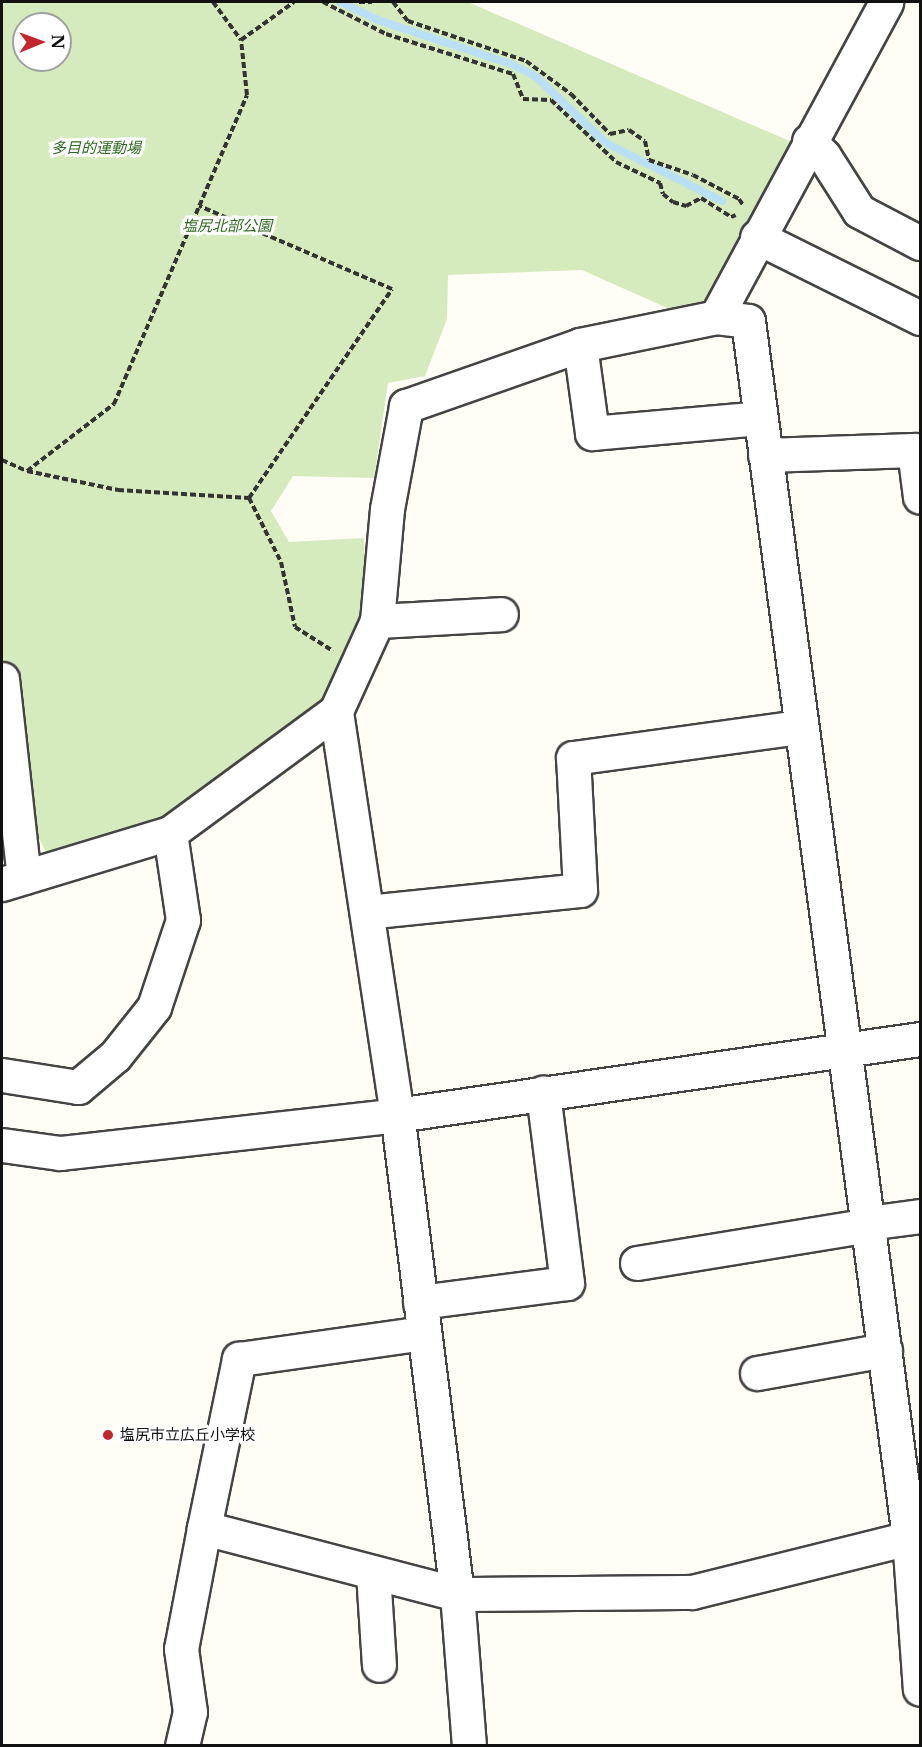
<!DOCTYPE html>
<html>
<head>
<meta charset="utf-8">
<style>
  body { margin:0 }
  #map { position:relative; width:922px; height:1747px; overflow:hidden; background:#fffdf5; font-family:"Libre Baskerville","Noto Sans JP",serif }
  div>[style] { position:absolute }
  .green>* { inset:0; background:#d5ebbd }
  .stream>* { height:8px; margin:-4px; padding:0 4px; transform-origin:4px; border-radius:4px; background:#b9e0f7 }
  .path>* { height:4px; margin-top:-2px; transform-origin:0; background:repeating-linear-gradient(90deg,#333 0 6px,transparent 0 9px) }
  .roads { filter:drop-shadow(2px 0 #444) drop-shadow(-2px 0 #444) drop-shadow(0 2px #444) drop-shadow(0 -2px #444) }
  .minor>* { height:33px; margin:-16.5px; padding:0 16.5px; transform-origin:16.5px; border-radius:16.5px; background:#fff }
  .dots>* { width:16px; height:16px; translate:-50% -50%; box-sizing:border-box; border:3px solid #fff; border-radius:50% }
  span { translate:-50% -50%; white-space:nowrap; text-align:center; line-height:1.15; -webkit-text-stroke:6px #fff; paint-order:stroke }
  .park-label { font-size:15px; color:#2f6b1f; font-style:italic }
  .poi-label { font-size:15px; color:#111 }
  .left { translate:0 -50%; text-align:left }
  .frame { position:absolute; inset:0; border:3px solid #111; pointer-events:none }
  .north { position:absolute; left:12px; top:12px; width:60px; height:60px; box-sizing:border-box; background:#fff; border:2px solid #a0a0a0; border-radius:50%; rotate:89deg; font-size:16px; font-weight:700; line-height:24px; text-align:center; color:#111 }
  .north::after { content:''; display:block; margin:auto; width:21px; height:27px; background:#c4262e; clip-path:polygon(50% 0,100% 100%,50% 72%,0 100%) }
</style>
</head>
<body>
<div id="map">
  <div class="green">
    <div style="clip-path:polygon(evenodd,2px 2px,468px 2px,799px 145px,708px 297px,694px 309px,674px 311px,582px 270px,448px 275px,447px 319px,425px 376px,388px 383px,374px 478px,293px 476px,271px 511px,289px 542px,364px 538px,365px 595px,357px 646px,331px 703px,196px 826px,53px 866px,2px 765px,2px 2px,24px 24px,60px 24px,60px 60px,24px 60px,24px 24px)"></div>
  </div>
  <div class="stream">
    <div style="left:340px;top:2px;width:42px;rotate:25.3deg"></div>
    <div style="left:378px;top:20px;width:140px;rotate:18.3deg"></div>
    <div style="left:511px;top:64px;width:27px;rotate:27deg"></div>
    <div style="left:535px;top:76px;width:98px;rotate:43.3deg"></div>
    <div style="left:606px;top:143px;width:130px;rotate:26.6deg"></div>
  </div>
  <div class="path">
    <div style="left:213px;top:2px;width:47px;rotate:53.6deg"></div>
    <div style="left:241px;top:40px;width:65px;rotate:-35.6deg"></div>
    <div style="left:323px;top:2px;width:71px;rotate:26.9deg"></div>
    <div style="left:386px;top:34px;width:133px;rotate:17.5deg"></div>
    <div style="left:513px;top:74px;width:27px;rotate:68deg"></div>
    <div style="left:523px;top:99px;width:28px;rotate:2deg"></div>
    <div style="left:551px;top:100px;width:90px;rotate:43.6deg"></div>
    <div style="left:616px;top:162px;width:49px;rotate:25.5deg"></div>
    <div style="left:660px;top:183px;width:11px;rotate:75deg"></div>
    <div style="left:663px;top:194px;width:13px;rotate:39deg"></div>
    <div style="left:673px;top:202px;width:14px;rotate:17deg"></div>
    <div style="left:686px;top:206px;width:17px;rotate:-28deg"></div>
    <div style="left:701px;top:198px;width:36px;rotate:32deg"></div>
    <div style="left:731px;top:217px;width:5px;rotate:-22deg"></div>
    <div style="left:359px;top:2px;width:13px"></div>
    <div style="left:393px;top:2px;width:24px;rotate:52deg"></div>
    <div style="left:408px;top:21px;width:125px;rotate:18.7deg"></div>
    <div style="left:526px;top:61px;width:56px;rotate:36.3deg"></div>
    <div style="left:571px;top:94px;width:56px;rotate:45.7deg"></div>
    <div style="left:610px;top:134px;width:19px;rotate:-12deg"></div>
    <div style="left:629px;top:130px;width:19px;rotate:35deg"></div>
    <div style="left:645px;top:141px;width:19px;rotate:78deg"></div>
    <div style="left:649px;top:160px;width:46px;rotate:18.8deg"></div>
    <div style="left:693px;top:175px;width:52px;rotate:27.6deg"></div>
    <div style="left:739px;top:199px;width:7px;rotate:56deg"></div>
    <div style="left:2px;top:460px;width:27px;rotate:24deg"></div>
    <div style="left:27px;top:471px;width:110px;rotate:-37.6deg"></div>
    <div style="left:114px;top:404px;width:336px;rotate:-66.7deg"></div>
    <div style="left:247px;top:95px;width:55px;rotate:-96.2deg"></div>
    <div style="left:27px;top:471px;width:93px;rotate:11.8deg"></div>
    <div style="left:118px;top:490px;width:131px;rotate:3.5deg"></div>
    <div style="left:249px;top:498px;width:253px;rotate:-55.6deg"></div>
    <div style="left:392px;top:289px;width:210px;rotate:-156.7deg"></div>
    <div style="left:249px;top:498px;width:72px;rotate:63.4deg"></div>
    <div style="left:281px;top:562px;width:66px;rotate:77.8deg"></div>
    <div style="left:295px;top:627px;width:45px;rotate:32.3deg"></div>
  </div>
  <div class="roads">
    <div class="minor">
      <div style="left:809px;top:141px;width:21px;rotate:45deg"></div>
      <div style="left:824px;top:156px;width:65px;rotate:57.5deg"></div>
      <div style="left:859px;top:211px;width:69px;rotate:27.7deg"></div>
      <div style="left:757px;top:237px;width:182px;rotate:26.4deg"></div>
      <div style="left:716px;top:317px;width:358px;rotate:-61.6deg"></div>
      <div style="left:580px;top:345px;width:89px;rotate:82.2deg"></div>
      <div style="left:592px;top:433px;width:168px;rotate:-5.1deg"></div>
      <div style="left:765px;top:455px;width:149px;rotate:-1.9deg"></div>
      <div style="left:914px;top:450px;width:47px;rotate:82.7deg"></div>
      <div style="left:377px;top:621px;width:124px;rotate:-3.2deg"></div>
      <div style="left:2px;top:679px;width:199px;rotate:83.7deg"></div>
      <div style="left:2px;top:884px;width:176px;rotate:-16.9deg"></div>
      <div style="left:170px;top:833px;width:206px;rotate:-36.3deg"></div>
      <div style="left:367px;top:912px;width:214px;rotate:-5.9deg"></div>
      <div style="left:580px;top:890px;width:132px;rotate:-93deg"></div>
      <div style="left:573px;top:758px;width:229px;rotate:-7.8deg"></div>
      <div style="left:2px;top:1075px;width:77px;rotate:9deg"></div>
      <div style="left:78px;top:1087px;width:48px;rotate:-40deg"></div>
      <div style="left:115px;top:1056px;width:63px;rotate:-51.5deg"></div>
      <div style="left:154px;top:1007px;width:92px;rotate:-71.6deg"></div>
      <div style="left:183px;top:920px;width:88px;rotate:-98.5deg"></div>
      <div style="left:2px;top:1145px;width:59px;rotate:7.9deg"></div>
      <div style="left:60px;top:1153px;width:339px;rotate:-6.4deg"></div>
      <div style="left:397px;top:1115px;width:528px;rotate:-8.27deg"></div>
      <div style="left:868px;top:1223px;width:52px;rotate:-7.7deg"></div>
      <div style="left:637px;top:1263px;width:234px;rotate:-9.3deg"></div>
      <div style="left:420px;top:1302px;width:148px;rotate:-7.4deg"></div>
      <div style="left:567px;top:1283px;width:192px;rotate:-97.2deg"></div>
      <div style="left:757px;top:1373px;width:130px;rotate:-10.2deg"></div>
      <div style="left:204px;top:1528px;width:173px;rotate:-78.3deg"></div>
      <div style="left:239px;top:1359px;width:187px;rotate:-8deg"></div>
      <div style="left:373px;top:1573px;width:92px;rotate:86.3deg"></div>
      <div style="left:182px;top:1746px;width:35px;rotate:-77deg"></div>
      <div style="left:190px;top:1712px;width:64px;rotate:-98.1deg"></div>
      <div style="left:181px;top:1649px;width:123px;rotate:-79.2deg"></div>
      <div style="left:204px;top:1528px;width:261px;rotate:14.6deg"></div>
      <div style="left:457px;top:1594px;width:235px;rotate:-0.5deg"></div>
      <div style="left:692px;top:1592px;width:235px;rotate:-14deg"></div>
      <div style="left:469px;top:1746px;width:152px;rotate:-94.5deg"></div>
      <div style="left:457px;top:1594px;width:483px;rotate:-97.1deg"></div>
      <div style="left:397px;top:1115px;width:409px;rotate:-98.6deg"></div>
      <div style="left:336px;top:711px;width:99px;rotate:-65.5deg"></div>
      <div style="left:377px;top:621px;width:112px;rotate:-84.9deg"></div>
      <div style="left:387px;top:509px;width:105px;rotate:-79.5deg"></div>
      <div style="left:406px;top:406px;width:184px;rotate:-19.3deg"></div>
      <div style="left:580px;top:345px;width:139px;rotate:-11.6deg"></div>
      <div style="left:716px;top:317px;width:32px;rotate:7deg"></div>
      <div style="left:748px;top:321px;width:1227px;rotate:82.46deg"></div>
      <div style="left:909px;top:1537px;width:152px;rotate:85.9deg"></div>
    </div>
  </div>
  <div class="dots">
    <div style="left:108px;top:1435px;background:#c4262e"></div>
  </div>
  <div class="park-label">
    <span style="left:96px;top:148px">多目的運動場</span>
    <span style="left:227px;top:226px">塩尻北部公園</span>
  </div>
  <div class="poi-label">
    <span class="left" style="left:120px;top:1435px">塩尻市立広丘小学校</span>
  </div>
  <div class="frame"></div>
  <div class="north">N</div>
</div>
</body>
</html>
